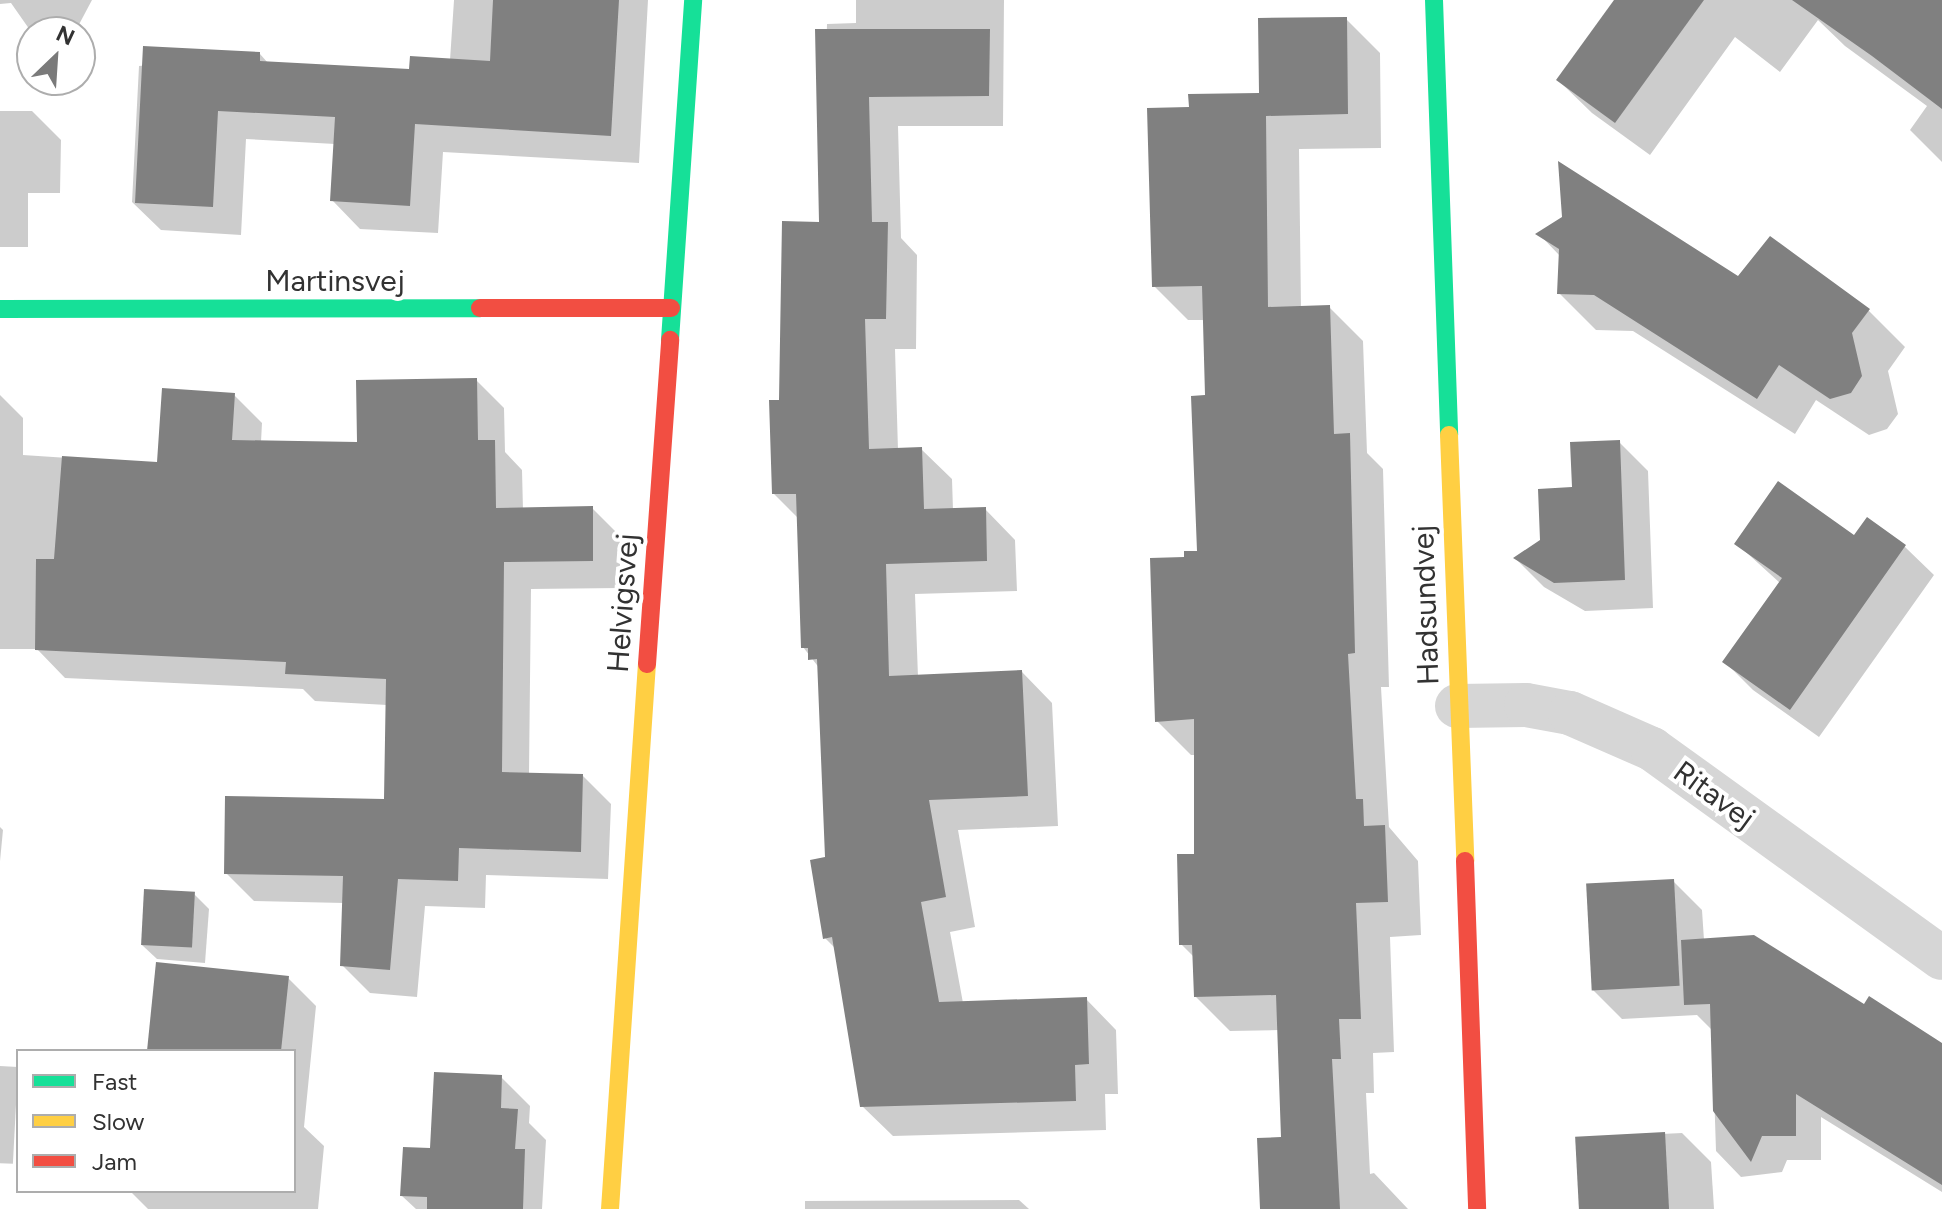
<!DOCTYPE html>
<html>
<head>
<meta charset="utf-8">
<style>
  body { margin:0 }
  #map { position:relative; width:1942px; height:1209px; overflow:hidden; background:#fff; font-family:Figtree,sans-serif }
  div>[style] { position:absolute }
  .shadow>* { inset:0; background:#0003; transform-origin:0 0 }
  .building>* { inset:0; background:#808080; transform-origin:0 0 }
  .street>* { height:44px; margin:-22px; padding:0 22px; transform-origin:22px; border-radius:22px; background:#d6d6d6 }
  .fast>* { height:18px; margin:-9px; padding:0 9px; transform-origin:9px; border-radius:9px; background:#16e098 }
  .slow>* { height:18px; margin:-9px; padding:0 9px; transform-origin:9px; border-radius:9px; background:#ffcf43 }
  .jam>* { height:18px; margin:-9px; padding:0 9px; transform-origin:9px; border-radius:9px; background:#f24e42 }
  span { translate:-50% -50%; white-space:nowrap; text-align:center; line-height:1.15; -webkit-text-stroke:8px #fff; paint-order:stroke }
  .street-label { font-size:30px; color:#323232 }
  .legend { position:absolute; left:16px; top:1049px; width:280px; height:144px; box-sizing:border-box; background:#fff; border:2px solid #adadad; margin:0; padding:10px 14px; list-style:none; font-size:24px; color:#323232 }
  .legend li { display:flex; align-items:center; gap:16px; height:40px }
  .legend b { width:40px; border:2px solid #adadad }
  .north { position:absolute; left:16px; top:16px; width:80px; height:80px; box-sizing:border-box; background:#fff; border:2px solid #adadad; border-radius:50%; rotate:25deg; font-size:22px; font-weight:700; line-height:32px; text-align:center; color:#323232 }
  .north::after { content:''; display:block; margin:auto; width:28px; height:36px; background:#7a7a7a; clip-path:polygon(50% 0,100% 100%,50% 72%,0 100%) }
</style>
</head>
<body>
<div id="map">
  <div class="shadow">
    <div style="clip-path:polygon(0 0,92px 0,75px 32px,32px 33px,11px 3px,0 4px)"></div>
    <div style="clip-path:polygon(454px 0,648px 0,639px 163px,443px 152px,438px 233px,360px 229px,332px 200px,335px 144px,246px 139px,241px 235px,161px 230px,132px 202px,139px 66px,260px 54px,268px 63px,411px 71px,450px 60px)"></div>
    <div style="clip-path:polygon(856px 0,1004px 0,1003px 126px,898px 126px,901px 238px,917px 255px,916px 349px,895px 349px,898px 450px,921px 449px,952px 479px,953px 510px,985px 509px,1015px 540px,1017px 591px,915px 594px,918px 677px,1022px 672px,1052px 703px,1058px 826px,958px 830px,975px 927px,950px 932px,963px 1003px,1086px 999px,1116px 1030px,1118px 1094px,1105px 1094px,1106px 1130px,893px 1136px,862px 1106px,836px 949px,825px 938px,827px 858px,820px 669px,803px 647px,799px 519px,774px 494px,781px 402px,821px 224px,827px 24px,856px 23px)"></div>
    <div style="clip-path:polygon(1616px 0,1942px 0,1942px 162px,1910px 130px,1927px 106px,1845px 46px,1818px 20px,1780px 72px,1735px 37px,1650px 155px,1592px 113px,1558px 80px)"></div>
    <div style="clip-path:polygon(1346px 19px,1380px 53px,1381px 148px,1299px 149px,1301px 308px,1329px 307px,1363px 341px,1367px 453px,1383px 469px,1389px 687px,1381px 687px,1389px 827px,1418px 861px,1421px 935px,1390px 937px,1394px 1052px,1373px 1053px,1374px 1093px,1366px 1093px,1370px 1174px,1374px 1173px,1408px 1209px,1262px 1209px,1284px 1139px,1279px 1030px,1230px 1031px,1196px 997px,1195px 958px,1181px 944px,1196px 856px,1196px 755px,1191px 755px,1157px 721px,1186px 559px,1199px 553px,1207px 397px,1205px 320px,1188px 320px,1154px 286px,1191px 109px,1261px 95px)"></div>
    <div style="clip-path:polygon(0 111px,32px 111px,61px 140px,60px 193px,28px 193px,28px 247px,0 247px)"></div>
    <div style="clip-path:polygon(1539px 234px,1869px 311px,1905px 347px,1888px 371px,1898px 414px,1887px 429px,1869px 435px,1816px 400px,1795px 434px,1633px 331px,1596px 330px,1559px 293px,1560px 256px)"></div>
    <div style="clip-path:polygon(476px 380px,504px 408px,505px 452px,522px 470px,523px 510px,592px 508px,620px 536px,620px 588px,531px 589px,529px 774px,583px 776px,611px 804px,608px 879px,486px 875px,485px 908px,425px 906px,417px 997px,370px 993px,342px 965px,344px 903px,254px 901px,226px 873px,386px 801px,387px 705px,315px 701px,303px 689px,65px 678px,37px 649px,0 649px,0 395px,23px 418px,23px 455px,159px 464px,234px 395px,262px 423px,261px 442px,359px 444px)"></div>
    <div style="clip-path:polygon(1619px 442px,1648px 471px,1653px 608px,1585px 611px,1544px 587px,1516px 559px,1542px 541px,1574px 489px)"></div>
    <div style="clip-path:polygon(1867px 520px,1905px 547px,1934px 575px,1819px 737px,1753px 690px,1725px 662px,1780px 583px,1736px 543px,1855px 538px)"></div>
    <div style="clip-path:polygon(0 827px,3px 830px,0 861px)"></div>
    <div style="clip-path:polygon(1673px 881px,1702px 910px,1704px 940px,1864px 1007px,1942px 1045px,1942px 1192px,1821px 1117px,1821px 1160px,1787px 1160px,1782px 1172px,1741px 1177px,1716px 1151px,1712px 1030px,1697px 1015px,1622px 1019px,1593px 990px)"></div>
    <div style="clip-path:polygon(194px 894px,209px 909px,205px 963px,157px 959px,142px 945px)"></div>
    <div style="clip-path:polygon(288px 978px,316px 1006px,304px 1127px,324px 1146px,318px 1209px,148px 1209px,130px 1191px,294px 1191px,294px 1051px,149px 1051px)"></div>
    <div style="left:0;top:1066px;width:18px;height:97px;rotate:3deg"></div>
    <div style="clip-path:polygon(501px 1077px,530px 1106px,529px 1123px,546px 1140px,542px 1209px,416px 1209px,402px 1196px,432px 1150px)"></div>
    <div style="clip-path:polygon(1682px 1133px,1711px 1162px,1714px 1209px,1581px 1209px,1577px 1138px)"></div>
    <div style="clip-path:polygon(1019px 1200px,1029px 1209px,805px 1209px,805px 1201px)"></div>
  </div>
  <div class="building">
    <div style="clip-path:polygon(493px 0,619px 0,611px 136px,415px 124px,410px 206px,330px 201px,335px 117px,218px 111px,213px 207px,135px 203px,143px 46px,260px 52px,260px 61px,409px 69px,410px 56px,490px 61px)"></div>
    <div style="clip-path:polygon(1614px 0,1704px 0,1615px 123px,1556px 80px)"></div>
    <div style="clip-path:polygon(1792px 0,1942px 0,1942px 109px,1872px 56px)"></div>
    <div style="clip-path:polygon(1347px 17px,1348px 114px,1266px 116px,1268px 307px,1330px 305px,1334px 434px,1350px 433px,1355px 653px,1348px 654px,1356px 799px,1363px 799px,1364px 826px,1385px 825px,1388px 902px,1356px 903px,1361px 1019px,1339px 1019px,1341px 1059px,1332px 1059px,1340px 1209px,1260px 1209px,1257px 1138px,1281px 1137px,1276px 995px,1194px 997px,1192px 945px,1179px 945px,1177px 854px,1194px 854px,1194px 719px,1155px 722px,1150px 558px,1184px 557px,1184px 551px,1197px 551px,1191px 396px,1205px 395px,1202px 286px,1152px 287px,1147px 108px,1189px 107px,1188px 94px,1259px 93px,1258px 18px)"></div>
    <div style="clip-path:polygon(815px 29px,990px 29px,989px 96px,869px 97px,872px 222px,888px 222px,886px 319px,865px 319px,869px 449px,922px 447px,924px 509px,986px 507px,987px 561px,886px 564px,889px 676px,1022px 670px,1028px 796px,929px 800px,946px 897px,921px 902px,939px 1002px,1087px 997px,1089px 1064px,1075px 1065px,1076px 1101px,860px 1107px,832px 937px,823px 939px,810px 860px,825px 857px,817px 659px,808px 660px,808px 648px,801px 648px,796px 494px,772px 494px,769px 400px,779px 400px,782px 221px,819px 222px)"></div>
    <div style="clip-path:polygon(1558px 161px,1738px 276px,1770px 236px,1870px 309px,1852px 333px,1862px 376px,1851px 393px,1830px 399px,1779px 365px,1757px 399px,1594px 295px,1557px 294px,1559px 249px,1535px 234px,1562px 217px)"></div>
    <div style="clip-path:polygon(477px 378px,478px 440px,495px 440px,496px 508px,593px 506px,593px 561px,504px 562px,502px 772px,583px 774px,581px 852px,459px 848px,458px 881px,398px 879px,390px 970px,340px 966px,343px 876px,224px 874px,225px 796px,384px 799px,386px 679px,285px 674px,286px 662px,35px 650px,36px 559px,54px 559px,62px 456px,157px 462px,162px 388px,235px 393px,232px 440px,357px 442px,356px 380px)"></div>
    <div style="clip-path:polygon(1620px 440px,1625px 580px,1554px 583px,1513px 558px,1540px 540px,1538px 489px,1572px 487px,1570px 442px)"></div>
    <div style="clip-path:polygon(1778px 481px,1854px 535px,1867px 517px,1906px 545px,1790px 710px,1722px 662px,1782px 578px,1734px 544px)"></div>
    <div style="left:1674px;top:879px;width:107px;height:88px;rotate:87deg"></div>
    <div style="left:144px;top:889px;width:51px;height:56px;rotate:3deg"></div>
    <div style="clip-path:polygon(1754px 935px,1864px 1004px,1869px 996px,1942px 1043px,1942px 1185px,1796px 1094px,1796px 1136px,1762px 1136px,1751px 1162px,1713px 1111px,1710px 1004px,1684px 1005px,1681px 940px)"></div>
    <div style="clip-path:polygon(156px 962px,289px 976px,281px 1051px,147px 1051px)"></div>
    <div style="clip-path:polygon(434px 1072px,502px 1075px,501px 1108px,518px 1109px,515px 1149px,525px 1149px,523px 1209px,427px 1209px,427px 1197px,400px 1196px,403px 1147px,430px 1148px)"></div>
    <div style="left:1665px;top:1132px;width:77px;height:90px;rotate:87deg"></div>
  </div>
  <div class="street">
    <div style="left:1457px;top:706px;width:69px;rotate:-0.8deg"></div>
    <div style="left:1526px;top:705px;width:45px;rotate:10.3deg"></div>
    <div style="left:1570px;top:713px;width:90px;rotate:23.7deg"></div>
    <div style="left:1652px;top:749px;width:357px;rotate:35.8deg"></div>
  </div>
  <div class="fast">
    <div style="left:1434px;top:0;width:435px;rotate:88deg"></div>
    <div style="left:0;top:309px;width:480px;rotate:-0.1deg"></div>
    <div style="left:670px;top:340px;width:341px;rotate:-86.1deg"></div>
  </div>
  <div class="slow">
    <div style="left:1449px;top:435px;width:426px;rotate:87.8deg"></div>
    <div style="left:610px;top:1209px;width:546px;rotate:-86.12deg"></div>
  </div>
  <div class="jam">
    <div style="left:480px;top:308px;width:191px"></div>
    <div style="left:647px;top:664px;width:325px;rotate:-85.9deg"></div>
    <div style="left:1465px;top:861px;width:348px;rotate:88deg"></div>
  </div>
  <div class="street-label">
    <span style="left:335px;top:281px">Martinsvej</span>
    <span style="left:623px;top:603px;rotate:-86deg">Helvigsvej</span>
    <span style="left:1426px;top:605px;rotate:-92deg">Hadsundvej</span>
    <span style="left:1714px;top:795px;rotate:36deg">Ritavej</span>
  </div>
  <ul class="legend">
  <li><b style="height:10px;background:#16e098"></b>Fast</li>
  <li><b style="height:10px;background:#ffcf43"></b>Slow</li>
  <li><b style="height:10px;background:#f24e42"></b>Jam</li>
  </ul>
  <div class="north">N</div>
</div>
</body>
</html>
